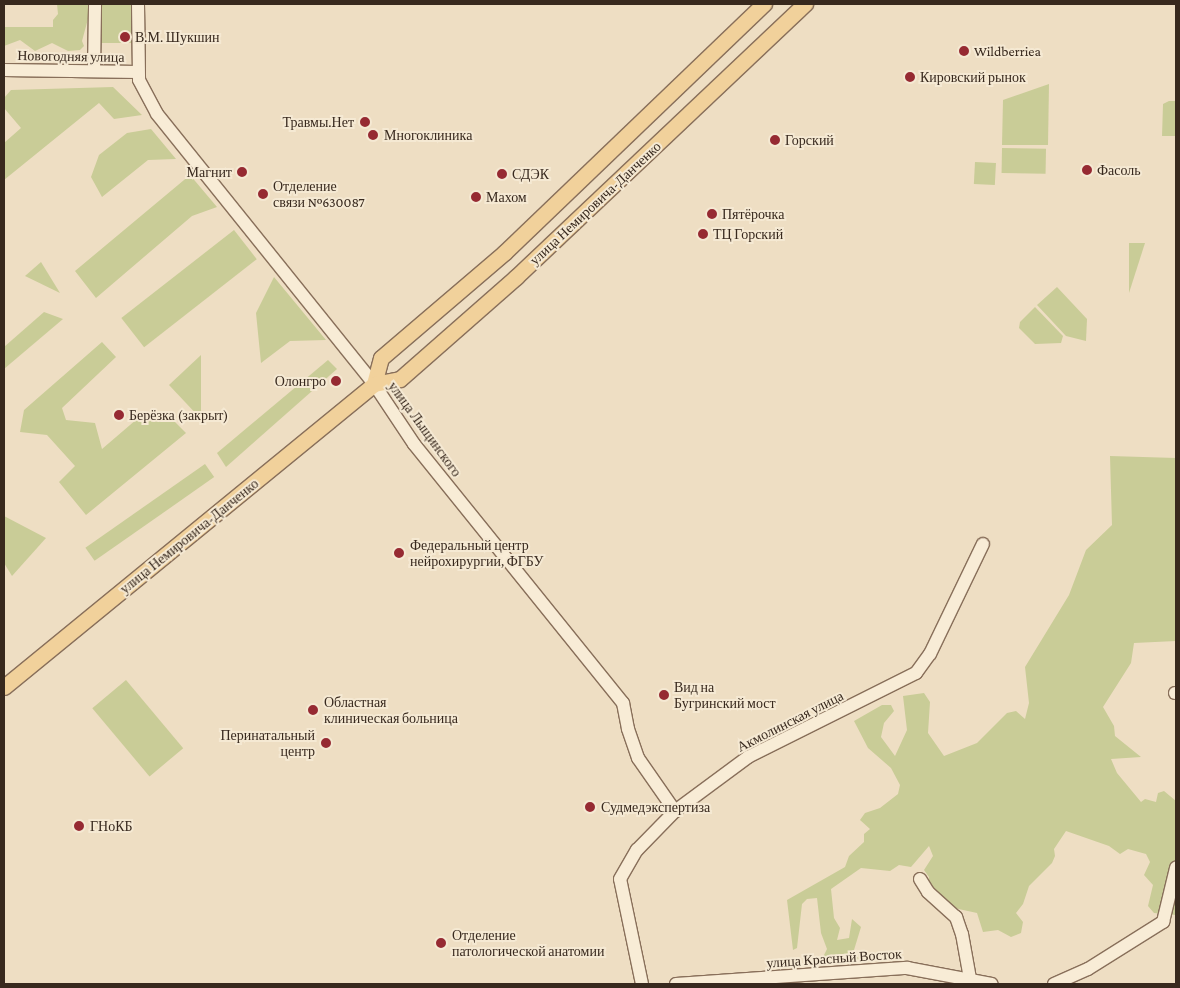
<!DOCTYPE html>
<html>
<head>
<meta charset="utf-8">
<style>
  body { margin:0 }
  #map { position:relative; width:1180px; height:988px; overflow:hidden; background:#eedec3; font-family:"Crimson Pro",serif }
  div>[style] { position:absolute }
  .green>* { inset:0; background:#c9cc97; transform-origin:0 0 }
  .roads { filter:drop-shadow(1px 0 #886f5a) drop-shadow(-1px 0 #886f5a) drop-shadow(0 1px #886f5a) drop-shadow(0 -1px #886f5a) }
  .minor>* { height:12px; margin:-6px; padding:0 6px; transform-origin:6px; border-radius:6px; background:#f8ecd6 }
  .major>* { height:15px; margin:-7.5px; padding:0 7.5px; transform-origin:7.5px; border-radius:7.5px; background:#f1d19b }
  .dots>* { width:14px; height:14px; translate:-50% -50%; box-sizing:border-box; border:2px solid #f5e9d3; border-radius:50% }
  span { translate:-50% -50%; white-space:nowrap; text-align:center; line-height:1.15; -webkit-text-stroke:4px #f5e9d3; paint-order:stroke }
  .poi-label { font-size:14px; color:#38291e }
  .left { translate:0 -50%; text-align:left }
  .right { translate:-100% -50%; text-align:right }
  .street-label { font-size:14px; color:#38291e }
  .frame { position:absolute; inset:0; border:5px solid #38291e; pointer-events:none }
</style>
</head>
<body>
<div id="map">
  <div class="green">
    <div style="clip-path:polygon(57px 4px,92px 4px,82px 41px,84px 46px,80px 50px,68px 51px,52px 43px,35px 51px,20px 40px,4px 46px,4px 27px,53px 27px,53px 20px,58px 14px)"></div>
    <div style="left:100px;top:4px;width:32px;height:39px"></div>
    <div style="clip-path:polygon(1049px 84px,1048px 145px,1002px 145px,1003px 100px)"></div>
    <div style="clip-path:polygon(113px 87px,142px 115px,114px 119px,99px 103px,4px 180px,4px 143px,21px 128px,4px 108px,4px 98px,11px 90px)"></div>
    <div style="clip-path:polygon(1169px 101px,1176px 101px,1176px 136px,1162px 136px,1163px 104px)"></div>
    <div style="clip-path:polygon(151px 129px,176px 159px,148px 160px,102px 197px,91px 177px,99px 155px,127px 133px)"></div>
    <div style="left:1002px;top:148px;width:44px;height:25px;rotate:1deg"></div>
    <div style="left:975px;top:162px;width:21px;height:22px;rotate:3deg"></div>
    <div style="clip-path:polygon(190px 175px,217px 207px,192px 216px,96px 298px,75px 271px)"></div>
    <div style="left:234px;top:230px;width:37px;height:143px;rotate:52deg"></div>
    <div style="clip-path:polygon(1129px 243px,1145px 243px,1129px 293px)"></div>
    <div style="clip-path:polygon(41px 262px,60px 293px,25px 276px)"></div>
    <div style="clip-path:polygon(274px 277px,326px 340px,290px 341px,261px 363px,256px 313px)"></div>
    <div style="clip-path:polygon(1057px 287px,1087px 319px,1086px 341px,1066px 336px,1037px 305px)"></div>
    <div style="clip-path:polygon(1035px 307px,1063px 336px,1061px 343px,1035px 344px,1019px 328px,1020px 322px)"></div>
    <div style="clip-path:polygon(44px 312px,63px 319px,4px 369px,4px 347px)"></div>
    <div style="clip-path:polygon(102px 342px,116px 357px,62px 408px,66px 420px,95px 423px,102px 449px,144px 413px,164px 411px,186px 433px,86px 515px,59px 482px,75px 466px,47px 435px,20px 432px,24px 410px)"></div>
    <div style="clip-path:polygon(201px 355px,201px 419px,169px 385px)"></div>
    <div style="clip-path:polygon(328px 360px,337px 369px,226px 467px,217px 453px)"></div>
    <div style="clip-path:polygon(1110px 456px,1176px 458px,1176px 641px,1134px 643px,1131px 663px,1103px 707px,1114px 726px,1115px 736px,1141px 757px,1111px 759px,1117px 773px,1141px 802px,1145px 799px,1156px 802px,1158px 793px,1164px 791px,1176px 801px,1176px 915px,1154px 913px,1148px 906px,1153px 885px,1144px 875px,1150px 862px,1146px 854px,1128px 849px,1120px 854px,1109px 846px,1066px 831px,1054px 849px,1055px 856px,1052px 863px,1029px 886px,1023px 904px,1016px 913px,1023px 922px,1021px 933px,1011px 937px,998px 930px,983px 932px,977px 913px,954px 908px,928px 885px,929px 877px,924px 870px,933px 856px,929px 846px,911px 867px,899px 865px,890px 871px,861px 868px,831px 889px,834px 918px,840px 928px,837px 940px,849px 938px,852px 919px,861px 927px,854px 950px,859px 960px,823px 957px,827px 949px,821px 933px,817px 898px,807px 899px,802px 904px,797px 948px,793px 950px,787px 900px,845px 867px,849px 856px,864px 842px,864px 834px,870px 829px,860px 820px,865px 813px,880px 808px,898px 794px,900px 785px,891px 768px,868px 748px,854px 721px,882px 705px,891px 705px,894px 711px,884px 723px,881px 737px,895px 756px,907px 730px,903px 696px,924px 693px,930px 702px,928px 733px,944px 756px,977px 743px,1007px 713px,1016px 711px,1025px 719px,1029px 703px,1025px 667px,1069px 595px,1086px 550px,1112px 525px)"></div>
    <div style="left:205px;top:464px;width:16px;height:146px;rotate:55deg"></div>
    <div style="clip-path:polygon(4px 516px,46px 538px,12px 576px,4px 563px)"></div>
    <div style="left:126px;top:680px;width:89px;height:44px;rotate:50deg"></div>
  </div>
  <div class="roads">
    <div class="minor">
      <div style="left:138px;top:4px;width:76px;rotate:89.2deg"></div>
      <div style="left:139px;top:80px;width:38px;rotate:62deg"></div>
      <div style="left:157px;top:114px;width:346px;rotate:51.2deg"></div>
      <div style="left:374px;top:384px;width:72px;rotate:56.3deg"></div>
      <div style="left:414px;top:444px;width:333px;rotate:51.1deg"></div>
      <div style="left:623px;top:703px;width:26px;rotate:79deg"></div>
      <div style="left:628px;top:729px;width:31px;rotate:71deg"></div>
      <div style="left:638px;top:758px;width:65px;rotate:55.1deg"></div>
      <div style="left:4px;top:70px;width:134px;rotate:0.9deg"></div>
      <div style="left:94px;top:71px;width:67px;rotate:-89.1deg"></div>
      <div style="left:1175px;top:693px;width:1px"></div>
      <div style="left:920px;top:879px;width:15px;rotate:58deg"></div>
      <div style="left:928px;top:892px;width:38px;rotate:42deg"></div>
      <div style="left:956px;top:917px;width:18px;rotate:71deg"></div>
      <div style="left:962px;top:934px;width:51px;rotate:79.8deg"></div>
      <div style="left:642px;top:984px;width:107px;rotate:-101.8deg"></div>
      <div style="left:620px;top:879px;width:34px;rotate:-60deg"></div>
      <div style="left:637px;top:850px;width:54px;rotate:-45.7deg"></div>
      <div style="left:675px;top:811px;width:91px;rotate:-36.5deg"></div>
      <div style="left:748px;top:757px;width:188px;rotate:-26.6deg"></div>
      <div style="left:916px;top:673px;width:24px;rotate:-54deg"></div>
      <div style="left:930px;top:654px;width:122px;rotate:-64.3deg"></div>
      <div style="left:676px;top:984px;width:232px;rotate:-4deg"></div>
      <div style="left:907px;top:968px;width:86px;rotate:10.7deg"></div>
      <div style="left:1054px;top:984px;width:37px;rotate:-24deg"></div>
      <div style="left:1088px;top:969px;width:89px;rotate:-32.1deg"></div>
      <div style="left:1163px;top:922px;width:56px;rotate:-76.5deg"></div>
    </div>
    <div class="major">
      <div style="left:374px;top:384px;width:27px;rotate:-75deg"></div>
      <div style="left:381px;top:358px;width:163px;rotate:-40.5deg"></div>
      <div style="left:505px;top:252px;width:359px;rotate:-43.8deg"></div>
      <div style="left:4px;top:687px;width:478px;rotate:-39.3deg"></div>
      <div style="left:374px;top:384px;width:26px;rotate:-11deg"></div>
      <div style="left:400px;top:379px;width:154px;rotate:-41.3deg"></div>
      <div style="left:516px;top:277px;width:398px;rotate:-43.4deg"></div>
    </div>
  </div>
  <div class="dots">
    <div style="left:125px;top:37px;background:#962a32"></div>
    <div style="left:964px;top:51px;background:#962a32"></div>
    <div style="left:910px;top:77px;background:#962a32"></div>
    <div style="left:365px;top:122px;background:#962a32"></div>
    <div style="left:373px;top:135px;background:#962a32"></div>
    <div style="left:775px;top:140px;background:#962a32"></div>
    <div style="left:1087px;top:170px;background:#962a32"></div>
    <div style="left:242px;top:172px;background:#962a32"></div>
    <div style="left:502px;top:174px;background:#962a32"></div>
    <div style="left:263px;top:194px;background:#962a32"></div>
    <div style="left:476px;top:197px;background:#962a32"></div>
    <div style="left:712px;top:214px;background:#962a32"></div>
    <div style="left:703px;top:234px;background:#962a32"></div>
    <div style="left:336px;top:381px;background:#962a32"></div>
    <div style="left:119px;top:415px;background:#962a32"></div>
    <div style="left:399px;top:553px;background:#962a32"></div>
    <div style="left:664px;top:695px;background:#962a32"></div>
    <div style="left:313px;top:710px;background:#962a32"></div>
    <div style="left:326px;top:743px;background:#962a32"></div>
    <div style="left:590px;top:807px;background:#962a32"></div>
    <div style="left:79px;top:826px;background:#962a32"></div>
    <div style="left:441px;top:943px;background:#962a32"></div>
  </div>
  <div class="poi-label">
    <span class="left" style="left:135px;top:37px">В.М. Шукшин</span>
    <span class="left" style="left:974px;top:51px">Wildberriea</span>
    <span class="left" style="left:920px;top:77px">Кировский рынок</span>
    <span class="right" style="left:354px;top:122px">Травмы.Нет</span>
    <span class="left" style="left:384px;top:135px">Многоклиника</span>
    <span class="left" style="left:785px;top:140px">Горский</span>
    <span class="left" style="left:1097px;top:170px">Фасоль</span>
    <span class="right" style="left:232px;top:172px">Магнит</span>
    <span class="left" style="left:512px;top:174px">СДЭК</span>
    <span class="left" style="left:273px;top:194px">Отделение<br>связи №630087</span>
    <span class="left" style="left:486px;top:197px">Махом</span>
    <span class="left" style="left:722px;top:214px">Пятёрочка</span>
    <span class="left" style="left:713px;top:234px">ТЦ Горский</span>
    <span class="right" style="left:326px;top:381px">Олонгро</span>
    <span class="left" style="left:129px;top:415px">Берёзка (закрыт)</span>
    <span class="left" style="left:410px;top:553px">Федеральный центр<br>нейрохирургии, ФГБУ</span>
    <span class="left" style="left:674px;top:695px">Вид на<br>Бугринский мост</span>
    <span class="left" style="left:324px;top:710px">Областная<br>клиническая больница</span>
    <span class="right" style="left:315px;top:743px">Перинатальный<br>центр</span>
    <span class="left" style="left:601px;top:807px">Судмедэкспертиза</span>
    <span class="left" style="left:90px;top:826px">ГНоКБ</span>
    <span class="left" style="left:452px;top:943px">Отделение<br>патологической анатомии</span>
  </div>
  <div class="street-label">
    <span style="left:71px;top:56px;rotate:1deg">Новогодняя улица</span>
    <span style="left:595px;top:203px;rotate:-43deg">улица Немировича-Данченко</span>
    <span style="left:425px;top:429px;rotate:54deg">улица Лыщинского</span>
    <span style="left:189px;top:536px;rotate:-39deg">улица Немировича-Данченко</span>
    <span style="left:790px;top:721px;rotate:-27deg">Акмолинская улица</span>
    <span style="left:834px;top:958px;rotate:-4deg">улица Красный Восток</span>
  </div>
  <div class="frame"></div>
</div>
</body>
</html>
